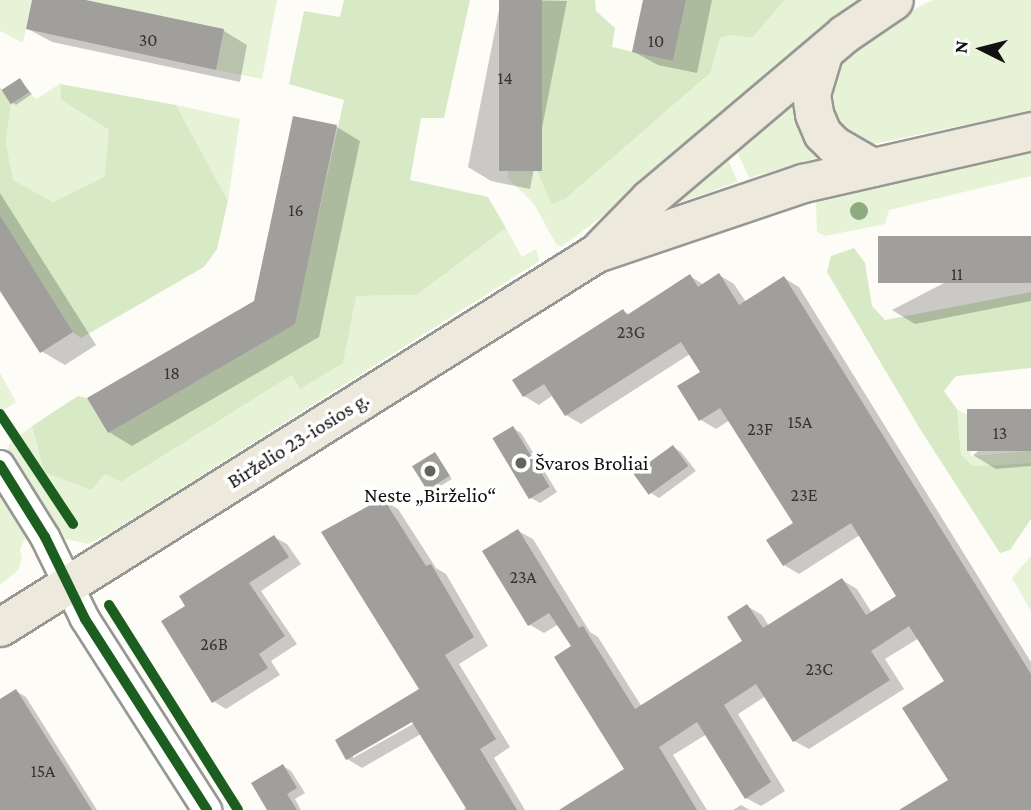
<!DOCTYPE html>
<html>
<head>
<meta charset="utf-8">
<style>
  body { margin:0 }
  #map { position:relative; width:1031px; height:810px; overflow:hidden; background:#fdfcf7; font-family:"Crimson Pro",serif }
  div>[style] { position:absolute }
  .green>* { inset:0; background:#e7f3d7 }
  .forest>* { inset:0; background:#d8eac5 }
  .shadow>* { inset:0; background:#0003 }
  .building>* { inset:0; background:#a19f9c; transform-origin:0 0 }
  .roads { filter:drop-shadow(2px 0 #979795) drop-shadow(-2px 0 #979795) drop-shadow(0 2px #979795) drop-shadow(0 -2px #979795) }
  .minor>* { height:28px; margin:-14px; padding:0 14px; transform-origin:14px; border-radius:14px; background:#fffffe }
  .major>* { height:37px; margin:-18.5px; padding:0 18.5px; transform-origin:18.5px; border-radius:18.5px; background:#ede9dc }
  .cycleway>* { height:10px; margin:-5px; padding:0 5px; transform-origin:5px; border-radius:5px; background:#1b5e20 }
  .trees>* { width:18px; height:18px; margin:-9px; border-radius:50%; background:#8cac80 }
  .dots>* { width:19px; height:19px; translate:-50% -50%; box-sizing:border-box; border:4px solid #fff; border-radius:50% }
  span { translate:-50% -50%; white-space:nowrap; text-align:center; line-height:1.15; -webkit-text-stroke:7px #fff; paint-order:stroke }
  .number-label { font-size:18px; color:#353434 }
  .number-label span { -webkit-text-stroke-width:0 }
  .street-label { font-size:21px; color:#111 }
  .poi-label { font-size:21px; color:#111 }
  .left { translate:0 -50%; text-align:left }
  .north { position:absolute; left:947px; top:14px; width:70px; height:70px; -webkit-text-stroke:5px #fff; paint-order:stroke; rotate:276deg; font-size:19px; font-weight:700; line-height:28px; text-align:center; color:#111 }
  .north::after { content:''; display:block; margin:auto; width:24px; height:32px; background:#111; clip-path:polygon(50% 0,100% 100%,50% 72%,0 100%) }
</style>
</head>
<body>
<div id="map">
  <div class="green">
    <div style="clip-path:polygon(0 0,32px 0,23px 43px,0 31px)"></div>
    <div style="clip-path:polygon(86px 0,277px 0,262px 79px,216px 70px,224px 29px)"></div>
    <div style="clip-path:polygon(785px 0,869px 0,637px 191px,561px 247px,556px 244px,534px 204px,507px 177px,517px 124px,551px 204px,711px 72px,720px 38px,732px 35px,752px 38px)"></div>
    <div style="clip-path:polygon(933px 0,1031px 0,1031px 111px,869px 145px,846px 141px,823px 89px,838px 60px,888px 22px)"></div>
    <div style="clip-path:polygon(60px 84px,61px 100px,109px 130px,104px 177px,53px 202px,13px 180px,6px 143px,11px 104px,29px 92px,36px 99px)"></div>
    <div style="clip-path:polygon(791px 96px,827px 155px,749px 178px,734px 145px)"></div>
    <div style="clip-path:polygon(176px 105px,240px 119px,228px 201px)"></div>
    <div style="clip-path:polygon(1031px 149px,1031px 176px,889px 210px,885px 224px,825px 236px,817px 232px,816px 203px,820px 196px)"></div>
    <div style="clip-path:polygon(725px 153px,738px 182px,669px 206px)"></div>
    <div style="clip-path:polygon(506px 228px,522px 257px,536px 249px,539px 261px,114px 531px,88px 544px,65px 539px,54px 530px,6px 453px,10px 443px,32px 426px,44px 472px,105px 474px,121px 482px,292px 375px,300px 389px,356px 296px,417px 295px)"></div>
    <div style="clip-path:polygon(0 373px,16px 402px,0 412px)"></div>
    <div style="clip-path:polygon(957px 409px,967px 415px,971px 456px,1031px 451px,1031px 463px,973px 466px,961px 455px)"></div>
    <div style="clip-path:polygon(0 490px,26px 537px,20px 549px,22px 558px,18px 570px,0 585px)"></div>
    <div style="clip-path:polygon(1031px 556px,1031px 611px,1012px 578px)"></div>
  </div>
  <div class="forest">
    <div style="clip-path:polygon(344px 0,470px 0,444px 118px,421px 118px,410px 180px,488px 197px,506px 228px,417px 295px,356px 296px,343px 363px,300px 389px,292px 375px,121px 482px,105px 474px,91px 490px,44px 472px,32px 426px,78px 396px,87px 398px,108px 433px,294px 324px,344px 100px,289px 84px,304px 11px,340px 17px)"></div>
    <div style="clip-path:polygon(542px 0,595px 0,596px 11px,615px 28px,612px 47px,673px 61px,686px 0,785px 0,752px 38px,732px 35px,720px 38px,711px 72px,565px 199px,551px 204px,517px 124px)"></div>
    <div style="clip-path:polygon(60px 84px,176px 105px,228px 201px,217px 249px,204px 267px,81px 338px,73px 332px,0 215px,0 87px,11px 104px,6px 143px,13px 180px,53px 202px,104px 177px,109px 130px,61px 100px)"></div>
    <div style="clip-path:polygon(854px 248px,865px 263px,872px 306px,885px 320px,1031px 292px,1031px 368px,956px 376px,944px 391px,957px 409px,961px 455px,973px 466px,1031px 463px,1031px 519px,1010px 550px,1000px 553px,920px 429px,827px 272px,831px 256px)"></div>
  </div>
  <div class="shadow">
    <div style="clip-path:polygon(34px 0,77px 0,224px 31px,247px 45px,240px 82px,52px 42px,28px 29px)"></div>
    <div style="clip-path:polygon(501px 0,567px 1px,530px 189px,491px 181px,468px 167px)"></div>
    <div style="clip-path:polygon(645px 0,712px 0,697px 73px,658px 65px,634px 52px)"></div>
    <div style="clip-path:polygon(20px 80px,32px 94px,16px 105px,13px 103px)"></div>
    <div style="clip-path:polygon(295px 118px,337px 127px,360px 141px,319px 337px,132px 446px,109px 432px,255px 303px)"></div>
    <div style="clip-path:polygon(0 193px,96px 345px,65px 365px,41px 351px,0 286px)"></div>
    <div style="clip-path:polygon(1031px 238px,1031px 301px,915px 324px,892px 310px)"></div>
    <div style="clip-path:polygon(719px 275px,734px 284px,746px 302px,784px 278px,799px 287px,1031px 662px,1031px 810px,903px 810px,950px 781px,946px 681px,919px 638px,885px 659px,904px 689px,809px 749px,794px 741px,766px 696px,738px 714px,785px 791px,761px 806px,746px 798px,707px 734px,673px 755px,707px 810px,563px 810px,627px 769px,574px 646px,559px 624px,544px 633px,530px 625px,518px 531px,533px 539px,590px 632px,598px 637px,642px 707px,744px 642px,747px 606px,762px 615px,769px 626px,842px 580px,857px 589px,872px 613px,899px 596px,860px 535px,799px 574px,784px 565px,796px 524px,730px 420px,716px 429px,701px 420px,679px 387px,702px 372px,690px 354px,581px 424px,566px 415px,553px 395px,539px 405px,524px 396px,623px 311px,630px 315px,690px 276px,704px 285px)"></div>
    <div style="clip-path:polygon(1031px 411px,1031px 466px,996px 469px,973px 455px)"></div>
    <div style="clip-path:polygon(513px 428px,521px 433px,557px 492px,540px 503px,531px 498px,495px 439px)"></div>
    <div style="clip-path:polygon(673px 447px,681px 452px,696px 471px,659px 498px,651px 493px)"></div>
    <div style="clip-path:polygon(435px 454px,452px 479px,432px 491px,428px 489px)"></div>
    <div style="clip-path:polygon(evenodd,383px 500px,398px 509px,436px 568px,446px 574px,488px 646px,459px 664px,510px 747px,494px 758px,525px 810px,463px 810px,467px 807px,421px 734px,362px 768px,347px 759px,421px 689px,383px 500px,418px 717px,420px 720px,353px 758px,353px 754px,418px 717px)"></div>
    <div style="clip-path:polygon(274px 537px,287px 544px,301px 564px,261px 591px,297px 644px,271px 661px,280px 675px,226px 709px,213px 701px,187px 606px)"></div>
    <div style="clip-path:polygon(16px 691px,26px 697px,97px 810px,0 810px,0 701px)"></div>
    <div style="clip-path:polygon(283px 766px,291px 771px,305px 793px,295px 799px,301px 810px,269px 810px)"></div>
    <div style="clip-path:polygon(741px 805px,750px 810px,733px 810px)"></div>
  </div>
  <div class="building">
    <div style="clip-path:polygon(32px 0,86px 0,224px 29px,216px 70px,26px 29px)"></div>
    <div style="left:499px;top:0;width:43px;height:171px"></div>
    <div style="clip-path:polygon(643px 0,686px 0,673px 61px,632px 52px)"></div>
    <div style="left:20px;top:78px;width:17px;height:22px;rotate:57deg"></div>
    <div style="clip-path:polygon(293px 116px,337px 125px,295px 324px,108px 433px,87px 398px,254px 301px)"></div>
    <div style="clip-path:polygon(0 215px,73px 332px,40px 353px,0 291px)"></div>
    <div style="left:1031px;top:236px;width:47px;height:153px;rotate:90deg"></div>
    <div style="clip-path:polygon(719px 273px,739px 305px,784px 276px,1031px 674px,1031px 810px,899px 810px,948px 780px,902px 708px,944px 681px,909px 626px,871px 651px,890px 680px,793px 742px,756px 684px,724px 705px,771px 782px,745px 799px,697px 722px,659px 747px,697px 810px,559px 810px,624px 769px,554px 657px,571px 646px,549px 613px,528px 626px,482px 551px,518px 529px,579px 628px,583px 626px,635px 709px,742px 641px,727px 617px,747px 604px,763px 628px,842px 578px,866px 615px,896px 596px,851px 523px,783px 566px,766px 540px,793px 523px,720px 408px,699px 421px,677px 386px,700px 372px,681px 342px,565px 416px,544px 384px,523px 397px,512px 380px,623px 309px,627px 315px,690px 274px,698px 287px)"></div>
    <div style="left:1031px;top:409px;width:42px;height:64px;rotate:90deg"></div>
    <div style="left:513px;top:426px;width:71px;height:24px;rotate:59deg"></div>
    <div style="left:673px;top:445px;width:26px;height:49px;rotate:54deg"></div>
    <div style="left:435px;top:452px;width:28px;height:27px;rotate:58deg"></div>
    <div style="clip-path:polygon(383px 498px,426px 566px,431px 564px,474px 637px,445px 655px,496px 739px,480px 749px,517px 810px,467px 810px,412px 722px,346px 760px,335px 740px,419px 689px,321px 532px)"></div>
    <div style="clip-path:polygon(274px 535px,289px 557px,249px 583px,285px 636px,259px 654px,268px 668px,212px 703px,161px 621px,185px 606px,179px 596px)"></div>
    <div style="clip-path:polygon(16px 689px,92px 810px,0 810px,0 699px)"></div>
    <div style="clip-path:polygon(283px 764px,297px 788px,287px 794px,297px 810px,267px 810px,251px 783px)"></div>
  </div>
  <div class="roads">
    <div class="minor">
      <div style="left:0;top:465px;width:85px;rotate:58deg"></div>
      <div style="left:45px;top:537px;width:91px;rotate:64deg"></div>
      <div style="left:85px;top:619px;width:227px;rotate:57.4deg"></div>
    </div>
    <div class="major">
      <div style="left:823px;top:54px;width:42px;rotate:106.7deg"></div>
      <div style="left:811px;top:94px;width:20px;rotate:81deg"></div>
      <div style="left:814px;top:114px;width:21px;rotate:67deg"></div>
      <div style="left:822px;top:133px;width:17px;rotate:45deg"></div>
      <div style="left:834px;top:145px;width:44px;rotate:30.1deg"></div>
      <div style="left:602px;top:247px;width:67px;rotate:-45.6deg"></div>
      <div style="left:649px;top:199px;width:255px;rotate:-40.2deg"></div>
      <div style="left:844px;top:34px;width:60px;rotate:-34.2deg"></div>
      <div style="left:0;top:627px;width:704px;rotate:-32.11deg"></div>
      <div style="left:596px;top:253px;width:219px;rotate:-18.7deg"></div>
      <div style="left:803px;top:183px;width:234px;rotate:-12.8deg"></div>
    </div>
  </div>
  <div class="cycleway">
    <div style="left:0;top:414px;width:132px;rotate:56.4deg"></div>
    <div style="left:0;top:465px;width:85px;rotate:58deg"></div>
    <div style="left:45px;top:537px;width:91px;rotate:64deg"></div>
    <div style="left:85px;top:619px;width:227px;rotate:57.4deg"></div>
    <div style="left:109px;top:605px;width:242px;rotate:57.8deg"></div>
  </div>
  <div class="trees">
    <div style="left:859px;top:211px"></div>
  </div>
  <div class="dots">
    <div style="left:521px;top:463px;background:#646362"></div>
    <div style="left:430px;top:471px;background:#646362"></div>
  </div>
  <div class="number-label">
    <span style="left:148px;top:40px">30</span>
    <span style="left:656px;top:41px">10</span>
    <span style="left:505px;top:78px">14</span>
    <span style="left:296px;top:210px">16</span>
    <span style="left:957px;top:274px">11</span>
    <span style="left:631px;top:332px">23G</span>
    <span style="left:172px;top:373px">18</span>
    <span style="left:800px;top:422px">15A</span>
    <span style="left:760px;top:429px">23F</span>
    <span style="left:1000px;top:433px">13</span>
    <span style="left:804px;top:495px">23E</span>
    <span style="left:523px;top:577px">23A</span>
    <span style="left:214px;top:644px">26B</span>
    <span style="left:819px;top:669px">23C</span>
    <span style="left:43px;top:771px">15A</span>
  </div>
  <div class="street-label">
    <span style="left:298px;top:440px;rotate:-32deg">Birželio 23-iosios g.</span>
  </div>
  <div class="poi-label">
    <span class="left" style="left:535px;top:463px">Švaros Broliai</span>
    <span style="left:430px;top:495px">Neste „Birželio“</span>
  </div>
  <div class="north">N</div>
</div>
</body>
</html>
